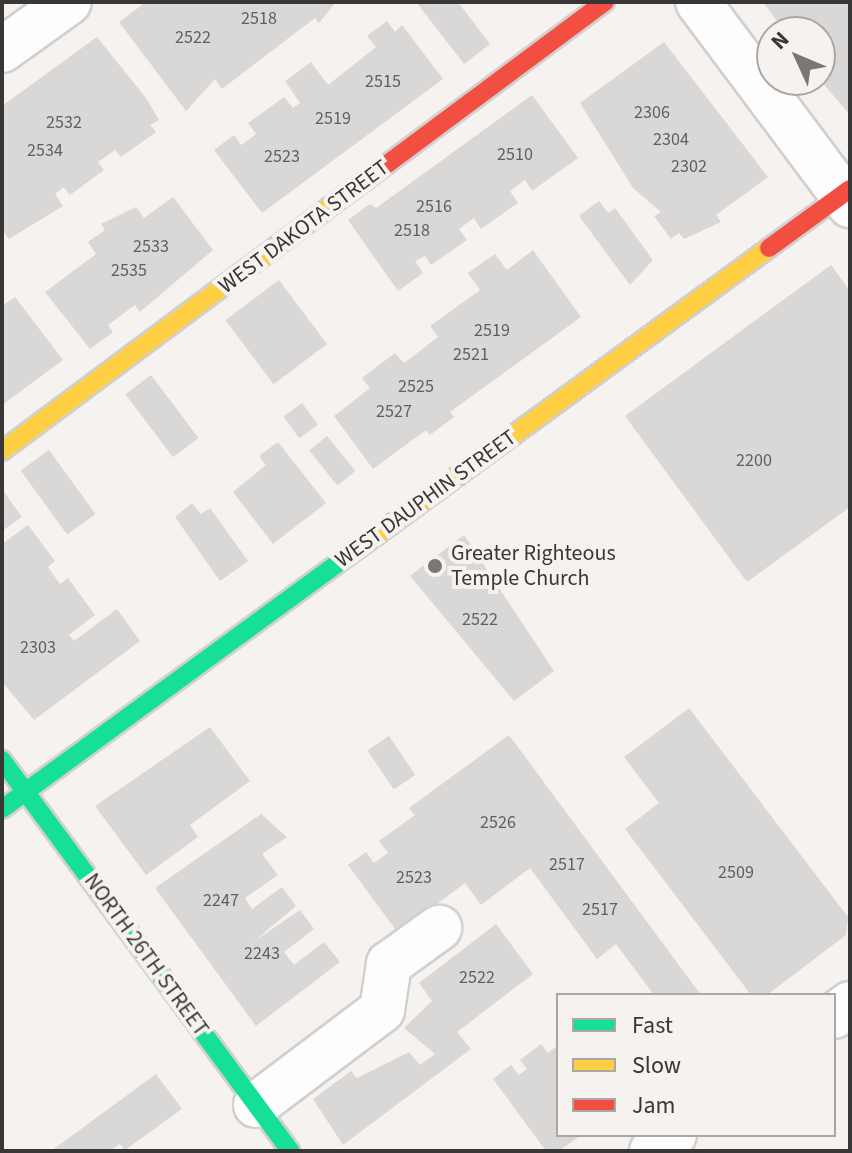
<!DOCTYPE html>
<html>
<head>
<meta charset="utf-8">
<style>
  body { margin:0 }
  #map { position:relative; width:852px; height:1153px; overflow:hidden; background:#f5f2f0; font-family:"Source Sans 3",sans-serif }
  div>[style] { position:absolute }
  .building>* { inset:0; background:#dad8d7; transform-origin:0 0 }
  .roads { filter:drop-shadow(2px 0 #d2d0ce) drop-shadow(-2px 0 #d2d0ce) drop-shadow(0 2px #d2d0ce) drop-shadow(0 -2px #d2d0ce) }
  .street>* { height:44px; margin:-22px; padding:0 22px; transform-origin:22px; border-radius:22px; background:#fefdfd }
  .fast>* { height:18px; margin:-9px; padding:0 9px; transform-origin:9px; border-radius:9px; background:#16e098 }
  .slow>* { height:18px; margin:-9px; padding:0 9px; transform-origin:9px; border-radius:9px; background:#ffcf43 }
  .jam>* { height:18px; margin:-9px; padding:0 9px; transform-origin:9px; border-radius:9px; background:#f24e42 }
  .dots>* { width:22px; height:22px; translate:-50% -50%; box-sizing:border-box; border:4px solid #f6f2ef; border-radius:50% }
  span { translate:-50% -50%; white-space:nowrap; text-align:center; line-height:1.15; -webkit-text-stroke:8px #f6f2ef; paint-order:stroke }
  .number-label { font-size:18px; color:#605f5e }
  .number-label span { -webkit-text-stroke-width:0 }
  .street-label { font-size:22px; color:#383736 }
  .poi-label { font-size:22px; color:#383736 }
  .left { translate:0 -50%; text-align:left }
  .frame { position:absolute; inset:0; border:4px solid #383736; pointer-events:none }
  .legend { position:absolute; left:556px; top:993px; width:280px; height:144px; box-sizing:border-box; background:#f6f2ef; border:2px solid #aaa7a5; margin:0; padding:10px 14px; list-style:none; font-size:24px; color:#383736 }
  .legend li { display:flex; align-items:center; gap:16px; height:40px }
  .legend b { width:40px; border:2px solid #aaa7a5 }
  .north { position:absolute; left:756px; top:16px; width:80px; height:80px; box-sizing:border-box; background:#f6f2ef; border:2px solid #aaa7a5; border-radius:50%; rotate:314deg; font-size:22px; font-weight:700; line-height:32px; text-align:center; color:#383736 }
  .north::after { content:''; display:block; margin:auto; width:28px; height:36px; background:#7a7877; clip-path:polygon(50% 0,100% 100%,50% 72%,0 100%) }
</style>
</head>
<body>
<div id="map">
  <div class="building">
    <div style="clip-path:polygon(146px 2px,336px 2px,319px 23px,315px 18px,222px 89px,215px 79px,186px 111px,119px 22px)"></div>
    <div style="clip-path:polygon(416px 2px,458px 2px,490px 44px,464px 64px)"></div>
    <div style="clip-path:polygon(763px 2px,850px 2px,850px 115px,820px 80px,820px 32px,785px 32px)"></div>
    <div style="clip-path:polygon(387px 21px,395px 32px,402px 25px,443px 79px,262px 213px,214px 150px,234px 135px,241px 145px,247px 141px,256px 134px,248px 123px,284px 97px,293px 108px,300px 103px,285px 81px,311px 62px,328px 85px,376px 47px,367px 36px)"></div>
    <div style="clip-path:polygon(97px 37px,146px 98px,159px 120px,150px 125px,156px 132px,121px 157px,115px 150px,108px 155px,98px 162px,104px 170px,70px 195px,64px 187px,55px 194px,63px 206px,9px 239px,2px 229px,2px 106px)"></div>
    <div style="clip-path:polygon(664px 42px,768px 177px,716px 215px,721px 222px,684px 239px,679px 233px,671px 239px,654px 216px,661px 212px,633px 188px,580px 103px)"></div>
    <div style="clip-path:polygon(532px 95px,578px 158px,532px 191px,525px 180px,510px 191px,518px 203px,481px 229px,474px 218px,459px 229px,467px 240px,431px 265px,425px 256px,415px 261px,423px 273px,398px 291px,348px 220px,370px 204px,376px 208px)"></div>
    <div style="clip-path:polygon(173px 197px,213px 250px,140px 312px,135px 305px,108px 325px,113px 332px,90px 349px,45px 292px,96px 254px,88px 242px,105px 230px,101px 224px,136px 207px,144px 218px)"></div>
    <div style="clip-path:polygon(599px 201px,608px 213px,615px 208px,653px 260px,630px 285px,579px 216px)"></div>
    <div style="clip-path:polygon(533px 250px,581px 317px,450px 412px,454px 417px,430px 435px,426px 430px,373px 469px,334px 416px,370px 388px,362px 378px,379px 365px,395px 353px,404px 363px,438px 337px,430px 326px,480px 290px,468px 273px,495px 254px,507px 270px)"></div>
    <div style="clip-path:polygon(831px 265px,850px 291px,850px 507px,747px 582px,625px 416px)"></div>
    <div style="left:279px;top:280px;width:80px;height:67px;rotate:53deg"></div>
    <div style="clip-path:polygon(15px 297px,63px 360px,2px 405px,2px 306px)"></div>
    <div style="left:151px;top:375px;width:79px;height:32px;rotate:53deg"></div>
    <div style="left:302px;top:403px;width:27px;height:23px;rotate:54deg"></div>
    <div style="left:327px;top:436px;width:45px;height:23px;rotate:51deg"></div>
    <div style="clip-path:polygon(278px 442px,326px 503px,273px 544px,233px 492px,266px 465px,259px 456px)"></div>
    <div style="left:49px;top:450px;width:79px;height:35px;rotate:54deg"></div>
    <div style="clip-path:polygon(4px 492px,22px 517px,2px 531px,2px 494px)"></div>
    <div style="clip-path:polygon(192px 503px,201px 514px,210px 508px,248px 561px,220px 581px,175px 517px)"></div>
    <div style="clip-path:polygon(28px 525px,55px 561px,48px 567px,60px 584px,68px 578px,95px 615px,69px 635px,74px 641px,117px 609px,140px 641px,34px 720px,2px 682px,2px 544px)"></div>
    <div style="clip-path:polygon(464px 535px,554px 671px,514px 701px,410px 576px)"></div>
    <div style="clip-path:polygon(689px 708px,848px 917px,846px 935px,767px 995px,751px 995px,625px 829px,659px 803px,624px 757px)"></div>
    <div style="clip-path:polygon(210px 727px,250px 781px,190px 825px,198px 837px,146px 875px,95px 806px)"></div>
    <div style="clip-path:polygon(509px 735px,701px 995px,654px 995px,616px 944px,597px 959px,530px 868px,481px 905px,465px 883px,398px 933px,348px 865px,366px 852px,374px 863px,388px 853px,379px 841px,415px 815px,409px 808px)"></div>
    <div style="left:389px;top:736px;width:47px;height:26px;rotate:56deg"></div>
    <div style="clip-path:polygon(261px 814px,287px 837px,262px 854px,278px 875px,245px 898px,252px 909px,282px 887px,296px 906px,253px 942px,300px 910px,314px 929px,284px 952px,294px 965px,324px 942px,340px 962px,256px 1026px,155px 888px)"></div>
    <div style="clip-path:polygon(496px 924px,533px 974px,457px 1032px,471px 1049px,343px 1145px,313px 1099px,351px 1071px,357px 1078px,409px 1052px,420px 1065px,435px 1054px,404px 1028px,432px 1001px,419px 983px)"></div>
    <div style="clip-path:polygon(541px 1044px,548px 1053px,558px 1045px,558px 1135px,581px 1135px,559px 1151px,546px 1151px,493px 1079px,511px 1065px,519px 1075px,527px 1069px,520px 1060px)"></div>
    <div style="clip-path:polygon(156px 1074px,182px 1109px,125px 1150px,120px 1144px,110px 1151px,51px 1151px)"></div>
  </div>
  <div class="roads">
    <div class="street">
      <div style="left:698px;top:2px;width:254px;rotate:53.2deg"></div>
      <div style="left:2px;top:50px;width:82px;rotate:-35.6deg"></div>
      <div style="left:834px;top:1016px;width:20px;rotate:-37deg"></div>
      <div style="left:256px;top:1105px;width:158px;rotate:-37deg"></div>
      <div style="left:382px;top:1010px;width:47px;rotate:-81.3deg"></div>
      <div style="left:389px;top:964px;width:62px;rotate:-35.8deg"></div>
      <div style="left:652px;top:1151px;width:27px;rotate:-36deg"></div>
    </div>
    <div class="fast">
      <div style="left:2px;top:760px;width:486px;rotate:53.6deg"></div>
      <div style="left:2px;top:809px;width:451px;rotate:-36.2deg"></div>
    </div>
    <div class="slow">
      <div style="left:2px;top:451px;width:430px;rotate:-36.7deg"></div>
      <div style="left:366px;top:543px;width:499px;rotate:-36.2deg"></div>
    </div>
    <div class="jam">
      <div style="left:347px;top:194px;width:322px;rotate:-36.7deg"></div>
      <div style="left:769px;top:248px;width:100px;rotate:-36.1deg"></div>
    </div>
  </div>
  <div class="dots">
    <div style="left:435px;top:566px;background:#7a7877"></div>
  </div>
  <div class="number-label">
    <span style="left:259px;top:19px">2518</span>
    <span style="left:193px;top:38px">2522</span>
    <span style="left:383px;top:82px">2515</span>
    <span style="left:652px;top:113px">2306</span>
    <span style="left:333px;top:119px">2519</span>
    <span style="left:64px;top:123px">2532</span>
    <span style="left:671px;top:140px">2304</span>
    <span style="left:45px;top:151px">2534</span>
    <span style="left:515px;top:155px">2510</span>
    <span style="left:282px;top:157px">2523</span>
    <span style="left:689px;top:167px">2302</span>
    <span style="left:434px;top:207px">2516</span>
    <span style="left:412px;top:231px">2518</span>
    <span style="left:151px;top:247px">2533</span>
    <span style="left:129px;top:271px">2535</span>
    <span style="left:492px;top:331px">2519</span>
    <span style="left:471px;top:355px">2521</span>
    <span style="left:416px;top:387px">2525</span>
    <span style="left:394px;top:412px">2527</span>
    <span style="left:754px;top:461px">2200</span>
    <span style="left:480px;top:620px">2522</span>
    <span style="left:38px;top:648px">2303</span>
    <span style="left:498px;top:823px">2526</span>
    <span style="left:567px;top:865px">2517</span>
    <span style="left:736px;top:873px">2509</span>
    <span style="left:414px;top:878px">2523</span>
    <span style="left:221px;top:901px">2247</span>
    <span style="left:600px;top:910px">2517</span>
    <span style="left:262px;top:954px">2243</span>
    <span style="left:477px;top:978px">2522</span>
  </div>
  <div class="street-label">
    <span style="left:304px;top:227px;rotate:-37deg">WEST DAKOTA STREET</span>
    <span style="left:426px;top:499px;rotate:-36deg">WEST DAUPHIN STREET</span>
    <span style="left:146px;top:955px;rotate:54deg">NORTH 26TH STREET</span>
  </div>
  <div class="poi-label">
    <span class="left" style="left:451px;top:566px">Greater Righteous<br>Temple Church</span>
  </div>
  <div class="frame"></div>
  <ul class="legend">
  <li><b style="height:10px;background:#16e098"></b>Fast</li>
  <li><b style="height:10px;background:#ffcf43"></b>Slow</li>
  <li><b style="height:10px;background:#f24e42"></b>Jam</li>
  </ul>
  <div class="north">N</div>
</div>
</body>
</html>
